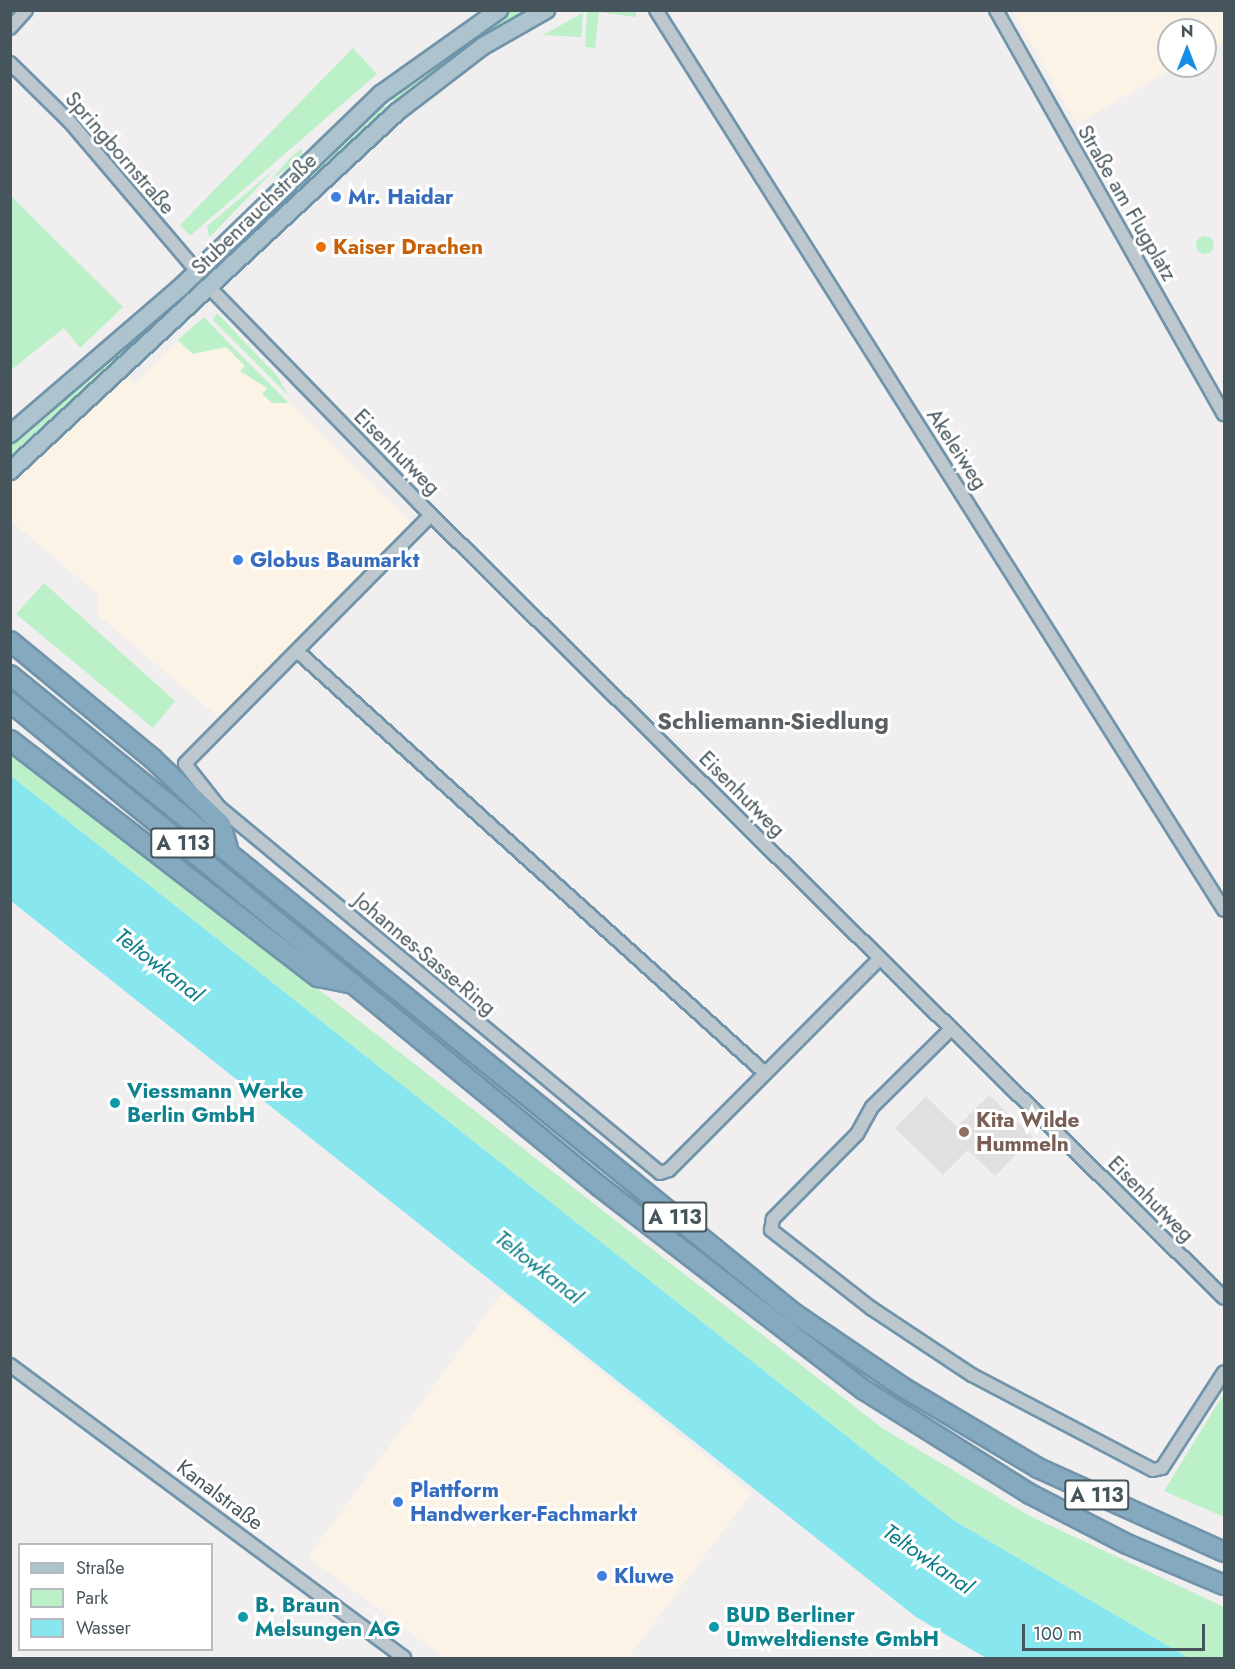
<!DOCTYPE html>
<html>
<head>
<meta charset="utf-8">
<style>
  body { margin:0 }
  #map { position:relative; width:1235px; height:1669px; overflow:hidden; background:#f1eeef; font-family:Jost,sans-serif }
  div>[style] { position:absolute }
  .commercial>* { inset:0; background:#fcf3e7 }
  .education>* { inset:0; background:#e2dfe1 }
  .green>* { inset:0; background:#bcf0c8 }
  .round { border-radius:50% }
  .water>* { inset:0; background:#88e7ee }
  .roads { filter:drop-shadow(2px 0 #7094aa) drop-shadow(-2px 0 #7094aa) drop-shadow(0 2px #7094aa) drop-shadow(0 -2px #7094aa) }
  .minor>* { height:12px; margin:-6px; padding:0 6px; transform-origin:6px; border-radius:6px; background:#bcc8ce }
  .major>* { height:16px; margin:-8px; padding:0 8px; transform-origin:8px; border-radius:8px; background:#adc3ce }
  .highway>* { height:18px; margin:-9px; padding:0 9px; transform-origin:9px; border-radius:9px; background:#85a9bf }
  .dots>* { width:16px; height:16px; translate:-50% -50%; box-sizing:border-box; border:3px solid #fff; border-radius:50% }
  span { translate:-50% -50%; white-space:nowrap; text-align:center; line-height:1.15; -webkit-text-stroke:6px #fff; paint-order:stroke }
  .shield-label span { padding:2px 4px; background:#fff; border:2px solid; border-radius:4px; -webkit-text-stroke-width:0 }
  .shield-label { font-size:20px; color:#46555c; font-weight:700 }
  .street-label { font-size:21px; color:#46555c }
  .shop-label { font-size:21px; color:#366cbe; font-weight:700 }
  .left { translate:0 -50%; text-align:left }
  .food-label { font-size:21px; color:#c56008; font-weight:700 }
  .culture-label { font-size:21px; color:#0d838f; font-weight:700 }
  .education-label { font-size:21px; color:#785e54; font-weight:700 }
  .water-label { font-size:22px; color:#0b7d86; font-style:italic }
  .quarter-label { font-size:24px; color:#5b6064; font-weight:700 }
  .frame { position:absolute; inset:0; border:12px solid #46555c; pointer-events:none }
  .legend { position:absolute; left:18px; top:1543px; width:195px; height:108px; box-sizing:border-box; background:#fff; border:2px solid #b5bbbe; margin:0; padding:8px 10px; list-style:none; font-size:18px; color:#46555c }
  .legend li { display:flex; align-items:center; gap:12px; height:30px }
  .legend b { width:30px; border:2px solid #b5bbbe }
  .north { position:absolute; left:1157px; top:18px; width:60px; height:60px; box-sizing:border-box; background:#fff; border:2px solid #b5bbbe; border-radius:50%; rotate:0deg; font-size:16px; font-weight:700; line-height:24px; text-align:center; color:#46555c }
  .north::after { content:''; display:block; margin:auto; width:21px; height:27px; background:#158de5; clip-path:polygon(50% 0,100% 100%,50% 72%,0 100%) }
  .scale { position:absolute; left:1022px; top:1624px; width:183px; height:27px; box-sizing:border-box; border:3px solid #46555c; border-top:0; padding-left:8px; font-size:18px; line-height:21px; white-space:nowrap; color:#46555c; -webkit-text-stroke:4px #fff; paint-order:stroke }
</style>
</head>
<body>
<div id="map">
  <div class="commercial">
    <div style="clip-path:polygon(1013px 11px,1224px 11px,1224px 43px,1205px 52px,1205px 30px,1169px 30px,1169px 66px,1177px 66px,1077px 124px)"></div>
    <div style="clip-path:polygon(204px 317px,413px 525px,221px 719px,98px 615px,99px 595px,11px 521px,11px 479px,126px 374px,134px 384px)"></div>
    <div style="clip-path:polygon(502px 1293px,751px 1493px,628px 1658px,445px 1658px,308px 1557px)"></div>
  </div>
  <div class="education">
    <div style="clip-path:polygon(989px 1095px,1033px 1137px,995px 1176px,968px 1150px,943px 1175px,895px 1128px,926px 1096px,957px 1127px)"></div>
  </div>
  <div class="green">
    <div style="clip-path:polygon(511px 11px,526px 11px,464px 48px,395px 103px,389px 95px)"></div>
    <div style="clip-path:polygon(587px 11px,636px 11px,636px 17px,599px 12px,595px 48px,585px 47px)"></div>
    <div style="clip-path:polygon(583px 13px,581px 37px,543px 35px)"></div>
    <div style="clip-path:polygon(353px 48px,377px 74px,190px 236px,180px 225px)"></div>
    <div style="clip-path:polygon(381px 102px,388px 110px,276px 209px,275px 207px)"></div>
    <div style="clip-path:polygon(302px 148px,302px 158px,271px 180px,289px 159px)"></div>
    <div style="clip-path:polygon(275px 169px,210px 237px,209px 237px,207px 226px)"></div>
    <div style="clip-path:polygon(11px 196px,123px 307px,80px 348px,64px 328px,11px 370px)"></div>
    <div class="round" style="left:1196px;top:236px;width:18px;height:18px"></div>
    <div style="clip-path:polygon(181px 294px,184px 298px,11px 463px,11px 444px)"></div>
    <div style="clip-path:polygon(217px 313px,278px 377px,288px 395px,213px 320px)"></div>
    <div style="clip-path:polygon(204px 317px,229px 343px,289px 403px,272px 403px,262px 394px,267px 388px,240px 371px,245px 366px,226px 347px,193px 354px,187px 349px,178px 340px)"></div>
    <div style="clip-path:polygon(44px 583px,175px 701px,153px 728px,16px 614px)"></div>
    <div style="clip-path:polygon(10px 749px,882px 1428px,1028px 1515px,1224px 1607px,1224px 1658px,1189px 1658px,953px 1520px,11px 776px)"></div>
    <div style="clip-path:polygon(1224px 1393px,1224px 1517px,1164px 1491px)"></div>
  </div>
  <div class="water">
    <div style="clip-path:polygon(11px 776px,953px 1520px,1189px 1658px,986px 1658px,916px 1617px,11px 901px)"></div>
  </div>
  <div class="roads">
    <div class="minor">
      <div style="left:656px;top:10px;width:1064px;rotate:57.74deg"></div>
      <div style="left:996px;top:10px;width:464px;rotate:60.6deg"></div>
      <div style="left:10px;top:28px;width:24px;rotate:-48deg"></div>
      <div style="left:10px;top:63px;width:84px;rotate:44.5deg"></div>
      <div style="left:70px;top:122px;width:196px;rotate:49.6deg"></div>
      <div style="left:210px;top:288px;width:300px;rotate:45.8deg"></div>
      <div style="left:419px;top:503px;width:1131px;rotate:44.64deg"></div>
      <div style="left:431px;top:515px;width:350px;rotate:134.7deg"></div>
      <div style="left:185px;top:764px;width:55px;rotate:51.7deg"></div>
      <div style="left:219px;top:807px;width:573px;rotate:39.69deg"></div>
      <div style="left:660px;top:1173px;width:9px;rotate:-18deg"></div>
      <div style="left:669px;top:1170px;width:299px;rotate:-45.1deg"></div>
      <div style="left:297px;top:651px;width:630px;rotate:42.04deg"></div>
      <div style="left:951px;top:1029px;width:111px;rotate:135.4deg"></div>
      <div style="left:872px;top:1107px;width:31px;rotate:119deg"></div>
      <div style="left:857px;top:1134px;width:120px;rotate:134.7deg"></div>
      <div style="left:773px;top:1219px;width:11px;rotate:100deg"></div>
      <div style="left:771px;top:1230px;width:127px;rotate:38deg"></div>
      <div style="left:871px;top:1308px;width:121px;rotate:33.6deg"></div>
      <div style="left:972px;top:1375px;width:204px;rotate:27.7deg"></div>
      <div style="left:1153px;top:1470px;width:9px;rotate:-13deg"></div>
      <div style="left:1162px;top:1468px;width:114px;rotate:-57.1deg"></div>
      <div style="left:10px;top:1365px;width:491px;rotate:36.6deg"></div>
    </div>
    <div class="major">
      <div style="left:10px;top:434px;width:225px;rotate:-40.7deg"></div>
      <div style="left:181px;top:287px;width:278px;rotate:-44deg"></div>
      <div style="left:381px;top:94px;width:145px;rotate:-35.4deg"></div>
      <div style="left:10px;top:471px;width:528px;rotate:-42.85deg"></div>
      <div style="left:397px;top:112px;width:108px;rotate:-37.5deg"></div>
      <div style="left:483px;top:46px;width:73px;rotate:-29.7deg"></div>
    </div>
    <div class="highway">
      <div style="left:10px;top:641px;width:184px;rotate:39.5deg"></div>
      <div style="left:152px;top:758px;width:95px;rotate:43.7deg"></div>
      <div style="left:221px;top:824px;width:26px;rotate:74deg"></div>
      <div style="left:10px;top:675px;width:1012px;rotate:39.15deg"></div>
      <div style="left:795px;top:1314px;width:132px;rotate:34.2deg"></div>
      <div style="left:904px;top:1388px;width:156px;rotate:30.8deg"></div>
      <div style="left:1038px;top:1468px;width:204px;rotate:24.3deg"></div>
      <div style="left:10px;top:702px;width:762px;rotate:39.41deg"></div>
      <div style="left:599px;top:1186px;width:334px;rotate:37.6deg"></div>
      <div style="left:864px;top:1390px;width:196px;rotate:32.1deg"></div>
      <div style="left:1030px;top:1494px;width:109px;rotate:27.3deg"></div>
      <div style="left:1127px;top:1544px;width:105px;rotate:22.9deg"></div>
      <div style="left:10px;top:740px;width:389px;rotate:37.6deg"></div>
      <div style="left:318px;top:977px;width:36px;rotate:11deg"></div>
    </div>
  </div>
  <div class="dots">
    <div style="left:336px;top:197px;background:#3f7fe0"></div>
    <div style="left:321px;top:247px;background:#e8710a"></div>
    <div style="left:238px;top:560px;background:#3f7fe0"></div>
    <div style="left:115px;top:1103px;background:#0f9aa8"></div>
    <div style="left:964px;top:1132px;background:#8d6e63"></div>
    <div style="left:398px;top:1502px;background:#3f7fe0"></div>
    <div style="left:602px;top:1576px;background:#3f7fe0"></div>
    <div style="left:243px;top:1617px;background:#0f9aa8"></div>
    <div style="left:714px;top:1627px;background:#0f9aa8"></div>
  </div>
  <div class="shield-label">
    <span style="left:183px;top:843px">A 113</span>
    <span style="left:675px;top:1217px">A 113</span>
    <span style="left:1097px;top:1495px">A 113</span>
  </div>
  <div class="street-label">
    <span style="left:120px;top:153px;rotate:49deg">Springbornstraße</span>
    <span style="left:1127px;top:203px;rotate:60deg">Straße am Flugplatz</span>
    <span style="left:254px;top:214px;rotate:-44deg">Stubenrauchstraße</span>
    <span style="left:957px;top:449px;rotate:57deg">Akeleiweg</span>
    <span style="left:397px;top:452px;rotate:45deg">Eisenhutweg</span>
    <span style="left:742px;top:794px;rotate:45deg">Eisenhutweg</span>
    <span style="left:425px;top:954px;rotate:40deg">Johannes-Sasse-Ring</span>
    <span style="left:1151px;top:1199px;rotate:45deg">Eisenhutweg</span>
    <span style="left:220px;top:1495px;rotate:37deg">Kanalstraße</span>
  </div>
  <div class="shop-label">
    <span class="left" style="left:348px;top:197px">Mr. Haidar</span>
    <span class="left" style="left:250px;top:560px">Globus Baumarkt</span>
    <span class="left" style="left:410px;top:1502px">Plattform<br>Handwerker-Fachmarkt</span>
    <span class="left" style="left:614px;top:1576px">Kluwe</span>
  </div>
  <div class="food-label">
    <span class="left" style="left:333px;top:247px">Kaiser Drachen</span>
  </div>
  <div class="culture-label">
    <span class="left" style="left:127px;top:1103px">Viessmann Werke<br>Berlin GmbH</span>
    <span class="left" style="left:255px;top:1617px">B. Braun<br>Melsungen AG</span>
    <span class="left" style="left:726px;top:1627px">BUD Berliner<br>Umweltdienste GmbH</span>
  </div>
  <div class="education-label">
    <span class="left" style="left:976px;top:1132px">Kita Wilde<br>Hummeln</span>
  </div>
  <div class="water-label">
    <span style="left:159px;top:965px;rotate:38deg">Teltowkanal</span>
    <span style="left:539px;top:1267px;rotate:38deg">Teltowkanal</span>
    <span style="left:928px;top:1559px;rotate:35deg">Teltowkanal</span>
  </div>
  <div class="quarter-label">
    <span style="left:773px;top:721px">Schliemann-Siedlung</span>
  </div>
  <div class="frame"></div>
  <ul class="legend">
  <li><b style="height:8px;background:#adc3ce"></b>Straße</li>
  <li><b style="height:16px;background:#bcf0c8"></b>Park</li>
  <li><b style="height:16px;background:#88e7ee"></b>Wasser</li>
  </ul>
  <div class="north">N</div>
  <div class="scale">100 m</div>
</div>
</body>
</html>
